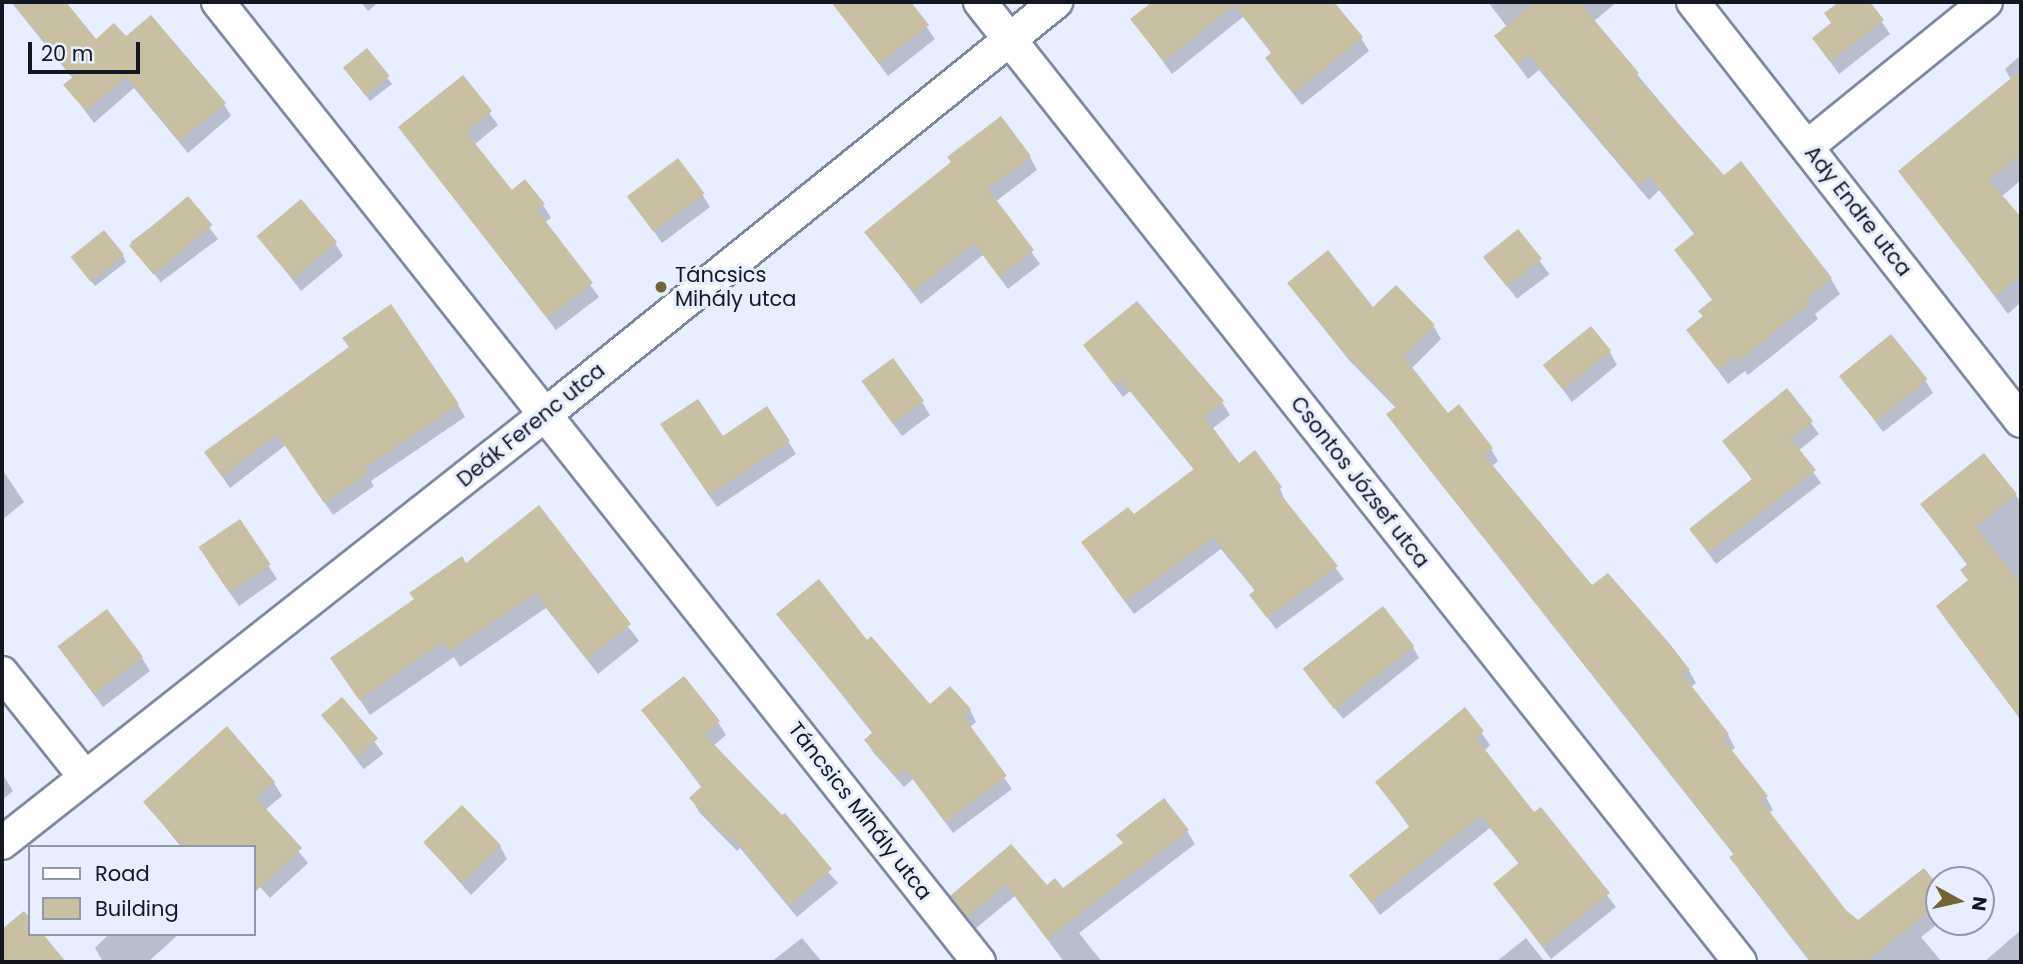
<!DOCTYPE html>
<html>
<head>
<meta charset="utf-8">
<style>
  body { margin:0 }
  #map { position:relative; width:2023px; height:964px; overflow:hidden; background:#e6eeff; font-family:Poppins,sans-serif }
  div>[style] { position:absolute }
  .shadow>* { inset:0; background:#0003; transform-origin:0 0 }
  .building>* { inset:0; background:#c9c0a3; transform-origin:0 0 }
  .roads { filter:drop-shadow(2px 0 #7c89a1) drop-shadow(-2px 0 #7c89a1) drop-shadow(0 2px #7c89a1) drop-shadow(0 -2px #7c89a1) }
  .street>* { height:32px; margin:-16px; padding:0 16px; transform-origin:16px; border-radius:16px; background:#fff }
  .dots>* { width:19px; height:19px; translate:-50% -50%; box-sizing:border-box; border:4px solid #e6eeff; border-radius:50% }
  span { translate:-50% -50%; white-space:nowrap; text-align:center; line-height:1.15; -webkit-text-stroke:6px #e6eeff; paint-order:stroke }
  .street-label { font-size:21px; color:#131721 }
  .poi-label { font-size:21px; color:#131721 }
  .left { translate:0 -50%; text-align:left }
  .frame { position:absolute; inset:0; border:4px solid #131721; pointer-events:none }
  .legend { position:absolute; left:28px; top:845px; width:228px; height:91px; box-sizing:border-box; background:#e6eeff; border:2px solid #9298a6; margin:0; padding:9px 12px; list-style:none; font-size:21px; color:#131721 }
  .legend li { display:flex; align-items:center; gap:14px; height:35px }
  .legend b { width:35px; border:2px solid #9298a6 }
  .north { position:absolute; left:1925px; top:866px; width:70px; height:70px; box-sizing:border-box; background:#e6eeff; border:2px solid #9298a6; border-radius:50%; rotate:98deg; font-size:19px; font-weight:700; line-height:28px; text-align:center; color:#131721 }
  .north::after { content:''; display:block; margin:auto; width:24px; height:32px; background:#736432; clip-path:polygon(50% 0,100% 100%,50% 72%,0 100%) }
  .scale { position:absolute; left:28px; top:42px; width:112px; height:32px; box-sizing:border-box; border:4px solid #131721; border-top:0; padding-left:9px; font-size:21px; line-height:24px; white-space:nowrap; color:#131721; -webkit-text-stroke:5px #e6eeff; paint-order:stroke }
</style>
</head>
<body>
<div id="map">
  <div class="shadow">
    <div style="clip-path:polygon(11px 2px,64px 2px,95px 41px,126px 39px,224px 104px,231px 116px,188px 153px,134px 88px,94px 123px,66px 85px,73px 79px)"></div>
    <div style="clip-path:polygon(361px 2px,379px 2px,368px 11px)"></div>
    <div style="clip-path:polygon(858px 2px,909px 2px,935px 39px,888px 76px,842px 14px)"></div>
    <div style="clip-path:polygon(1155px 2px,1319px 2px,1361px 38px,1369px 51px,1302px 105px,1275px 71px,1267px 58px,1272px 54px,1243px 17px,1172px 74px,1132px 19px)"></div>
    <div style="clip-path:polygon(1488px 2px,1617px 2px,1593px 22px,1724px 178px,1831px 279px,1840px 294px,1815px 314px,1818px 319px,1748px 375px,1745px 371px,1728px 384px,1688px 330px,1704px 318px,1713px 301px,1676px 251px,1695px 235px,1659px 190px,1649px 200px,1539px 70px,1528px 79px,1496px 36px,1507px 27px)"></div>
    <div style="clip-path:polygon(1862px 2px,1868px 2px,1890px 34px,1839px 74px,1814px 39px)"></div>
    <div style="clip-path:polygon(367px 50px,392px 84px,370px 101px,348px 73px)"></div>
    <div style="clip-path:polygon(2021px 55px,2021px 180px,2001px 197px,2021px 220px,2021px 302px,2008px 314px,1900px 171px,2011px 80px,2005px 69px)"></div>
    <div style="clip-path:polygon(463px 77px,498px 125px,474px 145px,511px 192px,543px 205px,551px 218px,544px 223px,599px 297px,556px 330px,400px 127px)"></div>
    <div style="clip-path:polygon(1030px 157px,1037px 170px,995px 202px,1040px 264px,1008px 289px,983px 255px,921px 304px,867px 232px)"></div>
    <div style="clip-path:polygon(702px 194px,710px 207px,662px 243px,629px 196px)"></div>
    <div style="left:188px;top:199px;width:50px;height:72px;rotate:53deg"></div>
    <div style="left:1517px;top:231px;width:54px;height:41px;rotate:53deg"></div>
    <div style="clip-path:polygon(259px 236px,335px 243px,343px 256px,301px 291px)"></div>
    <div style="clip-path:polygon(123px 256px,126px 262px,95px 286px,76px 262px)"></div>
    <div style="clip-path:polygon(1289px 284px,1373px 310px,1396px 287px,1434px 327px,1441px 339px,1411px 369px,1447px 416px,1491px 449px,1498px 461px,1491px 467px,1592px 588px,1689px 671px,1696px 683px,1691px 687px,1728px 735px,1735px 748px,1730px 752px,1766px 797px,1773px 810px,1769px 813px,1845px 911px,1858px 922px,1939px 890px,1940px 922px,1921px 937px,1942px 962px,1810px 962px,1739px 870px,1734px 855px,1396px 427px,1389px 414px,1396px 408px,1348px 359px)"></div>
    <div style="clip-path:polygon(1085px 346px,1222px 402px,1230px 415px,1212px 429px,1238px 465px,1280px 488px,1285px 502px,1344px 579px,1276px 629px,1251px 596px,1256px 592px,1221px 549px,1134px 614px,1083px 543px,1133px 516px,1195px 471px,1130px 391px,1123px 397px)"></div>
    <div style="clip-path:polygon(350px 348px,458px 405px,465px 417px,371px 481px,374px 486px,333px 515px,286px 445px,230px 488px,206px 453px)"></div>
    <div style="clip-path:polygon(1610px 352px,1617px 365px,1572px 402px,1546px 366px)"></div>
    <div style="clip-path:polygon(1842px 376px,1925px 380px,1933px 393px,1883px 432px)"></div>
    <div style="clip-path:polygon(863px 382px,922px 402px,930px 415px,902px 436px)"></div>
    <div style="clip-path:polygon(1787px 390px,1819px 434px,1798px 451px,1821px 483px,1716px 564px,1691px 529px,1753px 481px,1724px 441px)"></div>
    <div style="clip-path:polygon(670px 438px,788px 441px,796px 454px,717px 507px)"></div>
    <div style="clip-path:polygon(1984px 455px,2021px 502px,2021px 720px,1945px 618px,1969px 581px,1968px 566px,1922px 505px)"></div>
    <div style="clip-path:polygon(2px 469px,24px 502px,2px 520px)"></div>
    <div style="clip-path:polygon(538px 508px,639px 641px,598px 674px,546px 608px,460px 667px,454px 657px,370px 715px,342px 674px)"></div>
    <div style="clip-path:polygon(240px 522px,277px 579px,239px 606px,208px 561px)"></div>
    <div style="clip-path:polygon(778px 614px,867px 642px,930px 706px,970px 710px,976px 722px,969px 728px,1012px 789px,953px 833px,913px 779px,904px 787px,873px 752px,866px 740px,873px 734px)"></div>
    <div style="clip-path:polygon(1413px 647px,1419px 658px,1343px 719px,1306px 670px)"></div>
    <div style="clip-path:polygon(60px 648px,142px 658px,150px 671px,103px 707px)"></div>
    <div style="left:342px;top:699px;width:69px;height:25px;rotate:53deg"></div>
    <div style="clip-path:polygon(643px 710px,718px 722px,726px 735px,713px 746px,838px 883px,797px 917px,740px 848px,737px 851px,699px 812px,692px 799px,702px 788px)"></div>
    <div style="clip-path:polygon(1465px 710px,1490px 745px,1484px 751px,1534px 815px,1541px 809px,1616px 907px,1551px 959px,1495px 884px,1519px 864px,1490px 828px,1380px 915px,1351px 875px,1410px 828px,1377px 782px)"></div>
    <div style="clip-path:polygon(227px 728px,274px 783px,282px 796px,265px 810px,308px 863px,270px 898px,254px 880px,254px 847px,181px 847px,145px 802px)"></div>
    <div style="clip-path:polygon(2px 773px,13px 791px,2px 800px)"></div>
    <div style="clip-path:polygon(1187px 831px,1195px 844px,1079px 933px,1102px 962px,1064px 962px,1015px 896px,975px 929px,952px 896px,1011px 846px,1046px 887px,1063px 891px)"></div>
    <div style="clip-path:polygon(426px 844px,500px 846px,507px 859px,471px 895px)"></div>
    <div style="clip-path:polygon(2021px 930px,2021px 962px,1984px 962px)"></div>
    <div style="clip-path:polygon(109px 934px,179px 934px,148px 962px,103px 962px,95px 948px)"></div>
    <div style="clip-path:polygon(802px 938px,822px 962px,771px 962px)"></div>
    <div style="clip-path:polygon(1526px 938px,1545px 962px,1496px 962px)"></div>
  </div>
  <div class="building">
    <div style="clip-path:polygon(12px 2px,66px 2px,96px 39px,114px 23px,126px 36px,151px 15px,226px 103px,180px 141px,126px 77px,86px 111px,63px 85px,73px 77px)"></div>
    <div style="clip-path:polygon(831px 2px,911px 2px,929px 25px,879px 64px)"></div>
    <div style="clip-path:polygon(1152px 2px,1334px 2px,1363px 37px,1294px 93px,1265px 58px,1272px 52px,1234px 5px,1164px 62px,1130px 19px)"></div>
    <div style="clip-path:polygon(1535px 2px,1579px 2px,1639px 73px,1636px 76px,1724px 175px,1741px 161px,1832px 278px,1807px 298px,1811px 302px,1739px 361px,1735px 356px,1718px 370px,1686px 330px,1703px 316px,1698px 311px,1713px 299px,1674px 250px,1695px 233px,1649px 176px,1639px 186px,1529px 55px,1518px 65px,1494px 36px)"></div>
    <div style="clip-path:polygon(1839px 2px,1870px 2px,1884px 20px,1830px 62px,1812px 38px,1831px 23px,1824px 13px)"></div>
    <div style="left:367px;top:48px;width:36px;height:31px;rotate:51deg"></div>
    <div style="clip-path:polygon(2021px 70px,2021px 154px,1989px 180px,2021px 217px,2021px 275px,1996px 297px,1898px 171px)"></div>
    <div style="clip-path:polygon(463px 75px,492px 111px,466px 132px,512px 190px,525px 179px,545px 204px,537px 210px,593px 283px,547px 318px,398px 127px)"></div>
    <div style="clip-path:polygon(1001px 116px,1031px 156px,988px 189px,1034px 250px,999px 277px,974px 243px,913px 292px,864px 232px,951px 162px,947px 157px)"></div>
    <div style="left:678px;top:158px;width:44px;height:64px;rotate:53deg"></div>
    <div style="left:188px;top:196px;width:38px;height:77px;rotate:50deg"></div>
    <div style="left:301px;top:199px;width:56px;height:58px;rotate:50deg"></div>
    <div style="left:1518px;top:229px;width:38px;height:45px;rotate:51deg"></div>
    <div style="left:104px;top:230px;width:32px;height:43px;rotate:51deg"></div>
    <div style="clip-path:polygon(1328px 250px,1373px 307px,1396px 285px,1435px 325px,1404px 357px,1448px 413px,1459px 404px,1493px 448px,1484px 455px,1592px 585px,1608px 573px,1669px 643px,1690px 670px,1683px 675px,1729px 734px,1723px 739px,1768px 796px,1761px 801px,1846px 910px,1858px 920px,1924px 868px,1939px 887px,1939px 904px,1866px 962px,1812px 962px,1729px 857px,1734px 854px,1386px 414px,1397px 406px,1338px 346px,1287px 283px)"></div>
    <div style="clip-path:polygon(1137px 301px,1224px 401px,1205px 417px,1239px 463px,1255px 450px,1282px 487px,1277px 490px,1338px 566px,1267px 618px,1249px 595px,1255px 590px,1214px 537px,1125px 602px,1081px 542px,1128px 507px,1134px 514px,1194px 469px,1121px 380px,1114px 385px,1083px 345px)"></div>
    <div style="clip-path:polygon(391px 304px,459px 404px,365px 468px,368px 473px,324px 503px,277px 434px,222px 477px,204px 452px,349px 347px,342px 338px)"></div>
    <div style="left:1591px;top:326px;width:32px;height:62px;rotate:51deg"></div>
    <div style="left:1891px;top:334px;width:58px;height:67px;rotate:51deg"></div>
    <div style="left:893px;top:358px;width:53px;height:39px;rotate:54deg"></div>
    <div style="clip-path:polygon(1787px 388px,1813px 421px,1791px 439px,1816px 470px,1708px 553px,1689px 529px,1752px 479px,1722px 441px)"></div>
    <div style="clip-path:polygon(698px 399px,723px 436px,767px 406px,790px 441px,709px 495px,660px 424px)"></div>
    <div style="clip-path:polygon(1984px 453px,2017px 494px,1976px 527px,2021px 584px,2021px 720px,1936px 606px,1968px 580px,1960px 570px,1968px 564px,1920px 504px)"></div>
    <div style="clip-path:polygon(539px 505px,631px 624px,587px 659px,536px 593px,450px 651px,443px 642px,359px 700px,330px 658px,414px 599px,409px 593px,462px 556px,466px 563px)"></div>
    <div style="left:240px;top:519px;width:55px;height:50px;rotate:56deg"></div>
    <div style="clip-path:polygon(819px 579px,867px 640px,871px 636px,930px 704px,950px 686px,971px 709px,963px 716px,1007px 776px,945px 822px,905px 769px,896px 776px,864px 740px,873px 732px,776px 614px)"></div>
    <div style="left:1383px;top:606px;width:51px;height:102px;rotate:52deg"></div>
    <div style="left:107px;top:609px;width:60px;height:62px;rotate:53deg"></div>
    <div style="clip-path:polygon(684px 676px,720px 721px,704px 734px,782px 815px,785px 813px,832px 869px,789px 905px,732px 836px,729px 839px,689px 798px,702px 786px,641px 710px)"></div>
    <div style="left:342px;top:697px;width:55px;height:28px;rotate:49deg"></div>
    <div style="clip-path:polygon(1465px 707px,1484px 731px,1476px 738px,1534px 812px,1541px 807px,1610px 893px,1543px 947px,1493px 884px,1519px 863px,1481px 816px,1371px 903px,1349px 875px,1410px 826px,1375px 782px)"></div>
    <div style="clip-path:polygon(227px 726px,275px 782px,256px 798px,302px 848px,254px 893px,254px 847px,183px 847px,143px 802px)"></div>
    <div style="clip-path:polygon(1164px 798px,1189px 830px,1047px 939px,1006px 885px,967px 917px,950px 896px,1011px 844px,1047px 885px,1055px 878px,1063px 888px,1123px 843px,1116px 835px)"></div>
    <div style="left:462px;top:805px;width:56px;height:54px;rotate:46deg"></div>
    <div style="clip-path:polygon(24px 911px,30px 918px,30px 934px,43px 934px,66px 962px,2px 962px,2px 929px)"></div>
  </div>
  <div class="roads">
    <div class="street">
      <div style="left:218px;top:2px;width:1225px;rotate:51.6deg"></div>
      <div style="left:980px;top:2px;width:1224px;rotate:51.63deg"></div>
      <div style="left:1693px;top:2px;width:532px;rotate:51.95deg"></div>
      <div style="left:1808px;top:146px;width:229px;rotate:-39deg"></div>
      <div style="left:2px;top:673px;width:133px;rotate:51.4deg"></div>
      <div style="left:2px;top:843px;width:693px;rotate:-38.26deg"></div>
      <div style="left:546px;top:414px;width:656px;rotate:-38.93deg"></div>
    </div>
  </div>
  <div class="dots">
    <div style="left:661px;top:287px;background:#736432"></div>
  </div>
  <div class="street-label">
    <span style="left:1858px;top:211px;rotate:52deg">Ady Endre utca</span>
    <span style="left:531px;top:425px;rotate:-39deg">Deák Ferenc utca</span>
    <span style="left:1360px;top:482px;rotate:52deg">Csontos József utca</span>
    <span style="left:860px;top:811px;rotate:52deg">Táncsics Mihály utca</span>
  </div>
  <div class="poi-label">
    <span class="left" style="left:675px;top:287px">Táncsics<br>Mihály utca</span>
  </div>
  <div class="frame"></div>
  <ul class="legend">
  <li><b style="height:9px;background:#fff"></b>Road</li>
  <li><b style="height:19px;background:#c9c0a3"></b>Building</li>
  </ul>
  <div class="north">N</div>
  <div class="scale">20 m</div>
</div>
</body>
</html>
